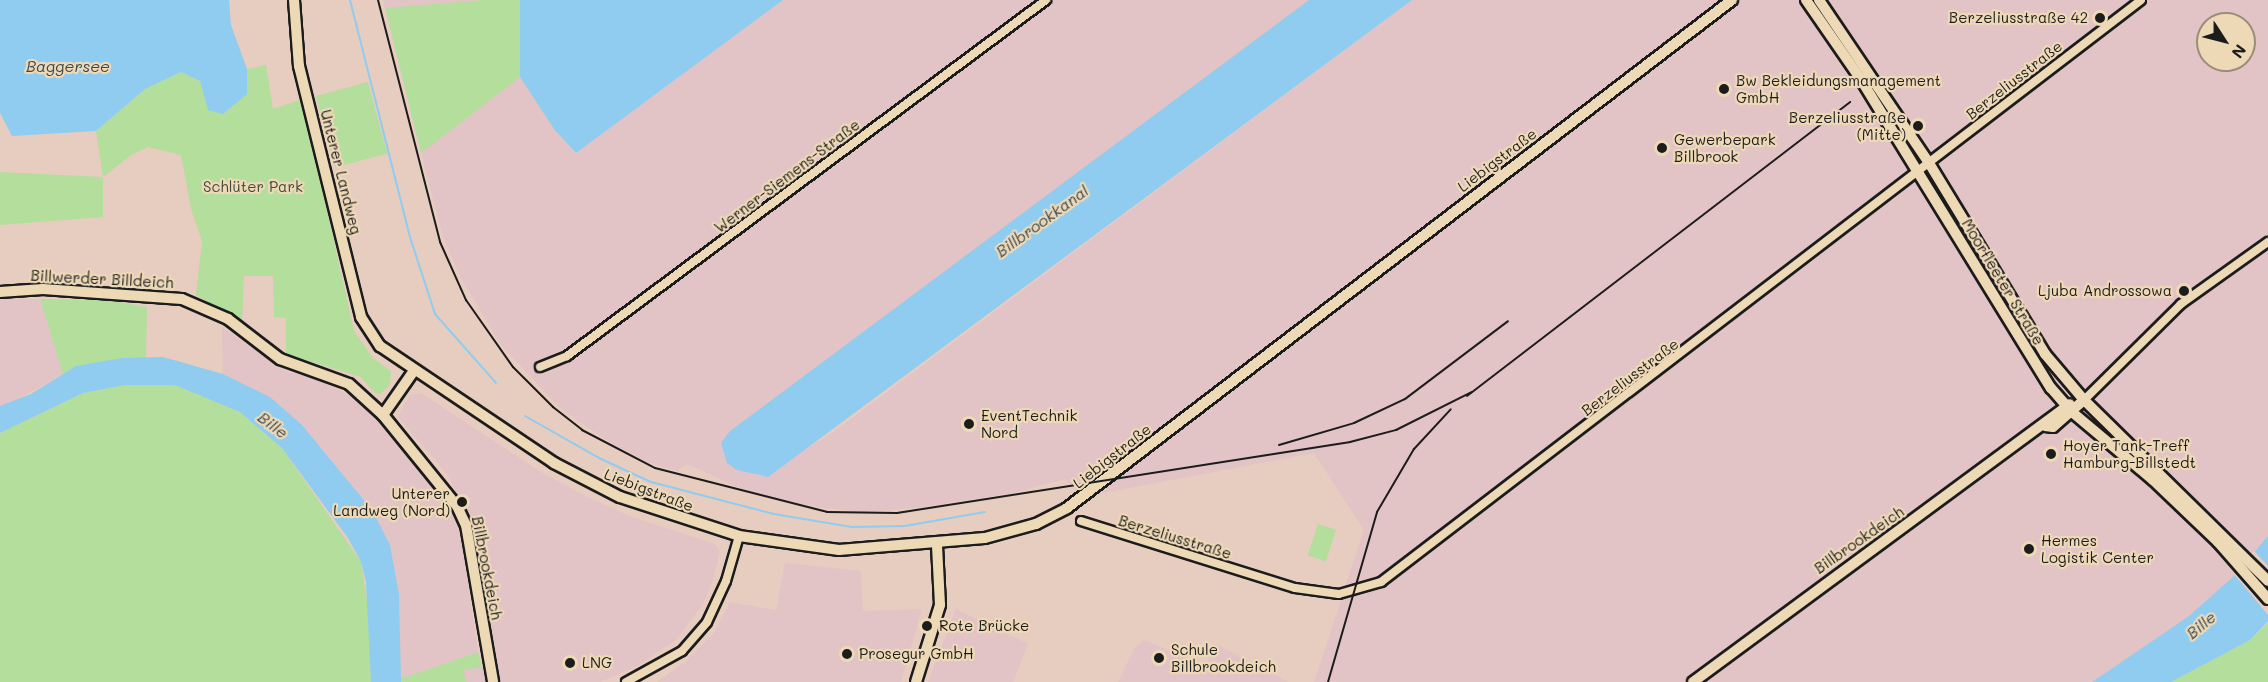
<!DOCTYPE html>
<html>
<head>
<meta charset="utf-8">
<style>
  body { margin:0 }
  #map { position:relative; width:2268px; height:682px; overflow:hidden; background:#e7ccc0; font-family:Mali,sans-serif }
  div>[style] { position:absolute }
  .built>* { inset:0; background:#e2c3c6 }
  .green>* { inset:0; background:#b3de9b; transform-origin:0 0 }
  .water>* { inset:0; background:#8fccf0 }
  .pier>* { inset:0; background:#e7ccc0 }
  .stream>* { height:2px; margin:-1px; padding:0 1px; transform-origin:1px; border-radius:1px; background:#8fccf0 }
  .roads { filter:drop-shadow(2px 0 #1c1c1c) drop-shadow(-2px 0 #1c1c1c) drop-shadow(0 2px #1c1c1c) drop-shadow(0 -2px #1c1c1c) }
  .street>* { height:8px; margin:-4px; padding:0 4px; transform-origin:4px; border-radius:4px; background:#eed9b7 }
  .secondary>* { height:10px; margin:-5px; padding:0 5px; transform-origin:5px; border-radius:5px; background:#eed9b7 }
  .rail>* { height:2px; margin:-1px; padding:0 1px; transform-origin:1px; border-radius:1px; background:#1c1c1c }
  .dots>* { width:16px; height:16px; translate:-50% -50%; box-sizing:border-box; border:3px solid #eed9b7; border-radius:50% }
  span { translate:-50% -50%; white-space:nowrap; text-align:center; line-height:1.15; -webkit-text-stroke:4.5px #eed9b7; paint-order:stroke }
  .poi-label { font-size:15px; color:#1c1c1c }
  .right { translate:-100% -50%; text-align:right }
  .left { translate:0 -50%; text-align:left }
  .street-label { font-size:15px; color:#1c1c1c }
  .park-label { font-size:15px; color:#424c3c }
  .water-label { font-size:16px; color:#394851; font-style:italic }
  .north { position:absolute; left:2196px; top:12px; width:60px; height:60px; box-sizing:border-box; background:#eed9b7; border:2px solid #9a8d79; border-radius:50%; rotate:126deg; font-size:16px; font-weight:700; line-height:24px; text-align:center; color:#1c1c1c }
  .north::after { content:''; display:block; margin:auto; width:21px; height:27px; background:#1c1c1c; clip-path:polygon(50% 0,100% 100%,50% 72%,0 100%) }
</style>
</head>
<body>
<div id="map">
  <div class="built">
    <div style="clip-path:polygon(383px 0,484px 0,385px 8px)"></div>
    <div style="clip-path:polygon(evenodd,783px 0,1309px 0,730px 431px,727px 463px,758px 476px,828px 436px,1412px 0,2268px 0,2268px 536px,2235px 575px,2189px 616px,2092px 682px,1314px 682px,1364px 530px,1314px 453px,1082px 497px,1065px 479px,1013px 493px,922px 507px,864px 512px,823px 508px,749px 492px,687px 464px,677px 471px,650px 463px,611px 443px,561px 409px,501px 345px,462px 280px,443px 237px,421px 153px,520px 77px,554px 129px,576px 153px,783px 0,2208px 24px,2244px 24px,2244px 60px,2208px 60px,2208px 24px)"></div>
    <div style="clip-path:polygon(0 299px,40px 299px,63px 374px,4px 407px,0 406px)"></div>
    <div style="clip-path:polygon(222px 327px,285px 371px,316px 379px,357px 399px,438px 490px,459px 525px,478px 652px,400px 679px,399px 594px,390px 545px,372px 510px,302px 425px,270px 397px,223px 374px)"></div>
    <div style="clip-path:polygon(421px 393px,544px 474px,588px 497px,629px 516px,715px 544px,720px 552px,711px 586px,703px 604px,677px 639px,637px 666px,600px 682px,501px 682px,494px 661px,483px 569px,471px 523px,448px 475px,398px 417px,410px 395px)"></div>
    <div style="clip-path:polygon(785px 563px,861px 571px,863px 611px,922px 609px,901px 682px,657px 682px,685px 662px,714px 633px,730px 602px,776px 610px)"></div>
    <div style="clip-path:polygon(956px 609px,1028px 644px,1013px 682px,928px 682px)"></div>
    <div style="clip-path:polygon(1144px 640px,1205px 666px,1216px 644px,1288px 682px,1118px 682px,1134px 649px)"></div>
    <div style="clip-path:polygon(482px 667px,487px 682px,466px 682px,462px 670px)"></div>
  </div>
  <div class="green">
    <div style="clip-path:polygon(484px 0,520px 0,520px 77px,421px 153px,385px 8px)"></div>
    <div style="clip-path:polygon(266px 65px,273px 109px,302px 99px,354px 331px,373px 358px,391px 371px,390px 385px,380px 394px,375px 393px,361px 377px,286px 354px,286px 318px,274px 317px,273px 276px,244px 276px,242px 322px,196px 295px,202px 241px,191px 209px,181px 155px,148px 147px,131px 155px,103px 177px,103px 217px,0 225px,0 172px,103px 177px,96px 131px,145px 89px,181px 72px,200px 81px,208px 109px,247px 94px,247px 69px)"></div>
    <div style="left:368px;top:82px;width:74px;height:54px;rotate:75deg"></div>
    <div style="clip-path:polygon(40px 299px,109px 300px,147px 307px,146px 358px,76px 366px,63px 374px)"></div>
    <div style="clip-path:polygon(125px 385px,175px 385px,215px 401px,240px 412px,282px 448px,361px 562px,369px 613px,371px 682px,0 682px,0 433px,83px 393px)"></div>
    <div style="left:1318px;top:524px;width:19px;height:33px;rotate:18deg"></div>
    <div style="clip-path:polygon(2268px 623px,2268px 682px,2171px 682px,2250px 640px)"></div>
    <div style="clip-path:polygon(478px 652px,482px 667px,463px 670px,466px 682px,401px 682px,400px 679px)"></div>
  </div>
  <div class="water">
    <div style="clip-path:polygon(0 0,229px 0,231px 25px,247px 69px,247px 94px,223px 114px,208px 110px,200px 81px,181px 72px,145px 89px,96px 131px,12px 136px,0 113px)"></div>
    <div style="clip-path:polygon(520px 0,783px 0,576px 153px,554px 129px,520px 77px)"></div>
    <div style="clip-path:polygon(1309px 0,1412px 0,768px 477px,737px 470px,727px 463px,721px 443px,730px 431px)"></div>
    <div style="clip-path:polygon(163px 357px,223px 374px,270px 397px,302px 425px,372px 510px,390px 545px,399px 594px,401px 682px,371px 682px,366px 582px,361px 562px,348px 538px,282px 448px,240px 412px,175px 385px,125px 385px,83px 393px,0 433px,0 406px,31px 394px,76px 366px,122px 358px)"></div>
    <div style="clip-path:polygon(2268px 536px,2268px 621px,2250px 640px,2171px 682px,2092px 682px,2189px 616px,2235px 575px)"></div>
  </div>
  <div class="pier">
    <div style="clip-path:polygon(2254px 551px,2268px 566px,2268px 615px,2233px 573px)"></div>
  </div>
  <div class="stream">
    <div style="left:350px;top:0;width:244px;rotate:75.8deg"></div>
    <div style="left:410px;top:237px;width:81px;rotate:72deg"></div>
    <div style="left:435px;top:314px;width:92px;rotate:48.5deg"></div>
    <div style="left:525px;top:416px;width:87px;rotate:29.5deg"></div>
    <div style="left:601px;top:459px;width:55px;rotate:24.7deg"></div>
    <div style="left:651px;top:482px;width:127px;rotate:14.6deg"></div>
    <div style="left:774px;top:514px;width:79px;rotate:9.5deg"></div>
    <div style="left:852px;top:527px;width:53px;rotate:-1.1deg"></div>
    <div style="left:905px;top:526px;width:81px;rotate:-9.9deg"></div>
  </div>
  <div class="roads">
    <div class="street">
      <div style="left:540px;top:367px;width:29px;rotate:-22deg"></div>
      <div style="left:567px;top:356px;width:597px;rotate:-36.62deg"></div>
      <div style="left:2084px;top:400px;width:136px;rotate:-44.7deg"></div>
      <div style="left:2181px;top:304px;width:107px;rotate:-35.5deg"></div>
      <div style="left:1081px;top:521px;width:224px;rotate:17.4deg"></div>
      <div style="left:1295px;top:588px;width:44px;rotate:7.8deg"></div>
      <div style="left:1339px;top:594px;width:44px;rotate:-15.9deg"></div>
      <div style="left:1381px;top:582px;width:957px;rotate:-37.44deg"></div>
      <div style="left:626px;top:682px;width:64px;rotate:-29deg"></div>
      <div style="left:682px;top:651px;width:38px;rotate:-49deg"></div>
      <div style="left:707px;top:622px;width:45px;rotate:-65.1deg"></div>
      <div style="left:726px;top:581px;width:47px;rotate:-73.9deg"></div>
    </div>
    <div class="secondary">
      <div style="left:294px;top:0;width:66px;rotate:85.7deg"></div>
      <div style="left:299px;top:66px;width:259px;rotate:76.1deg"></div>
      <div style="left:361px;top:317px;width:35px;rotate:57deg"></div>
      <div style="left:380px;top:346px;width:210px;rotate:33.9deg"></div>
      <div style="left:554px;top:463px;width:74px;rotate:27.3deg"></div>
      <div style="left:620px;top:497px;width:125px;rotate:18.1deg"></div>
      <div style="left:739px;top:536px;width:101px;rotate:8deg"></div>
      <div style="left:839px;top:550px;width:146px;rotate:-4.7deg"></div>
      <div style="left:985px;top:538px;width:53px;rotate:-15.4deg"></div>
      <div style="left:1036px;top:524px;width:35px;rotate:-27deg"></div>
      <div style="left:1067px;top:508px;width:837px;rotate:-37.38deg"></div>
      <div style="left:1806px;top:0;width:95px;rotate:55.3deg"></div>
      <div style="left:1860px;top:78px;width:364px;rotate:58.4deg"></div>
      <div style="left:2051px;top:388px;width:32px;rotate:49deg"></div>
      <div style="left:2072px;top:412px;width:106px;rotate:40deg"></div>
      <div style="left:2153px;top:480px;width:90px;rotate:43.6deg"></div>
      <div style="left:2218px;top:542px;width:76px;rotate:48.7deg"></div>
      <div style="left:1819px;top:0;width:197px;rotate:56deg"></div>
      <div style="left:1929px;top:163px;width:223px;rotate:58.7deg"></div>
      <div style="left:2045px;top:354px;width:60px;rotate:49.7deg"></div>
      <div style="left:2084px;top:400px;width:258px;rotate:44.5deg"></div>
      <div style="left:0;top:292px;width:43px;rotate:-4deg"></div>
      <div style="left:43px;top:289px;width:139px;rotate:4.1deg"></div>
      <div style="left:182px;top:299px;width:50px;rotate:23.5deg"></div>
      <div style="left:228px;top:319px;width:66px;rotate:37.6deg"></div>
      <div style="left:280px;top:359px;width:73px;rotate:19.9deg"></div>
      <div style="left:349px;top:384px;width:46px;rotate:42.4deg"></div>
      <div style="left:383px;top:415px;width:117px;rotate:50.9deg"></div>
      <div style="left:457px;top:506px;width:21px;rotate:65deg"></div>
      <div style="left:466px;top:525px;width:159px;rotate:80.2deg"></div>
      <div style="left:383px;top:415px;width:52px;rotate:-55.1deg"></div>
      <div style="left:2045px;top:426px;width:8px;rotate:7deg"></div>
      <div style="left:2053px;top:427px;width:41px;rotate:-41.1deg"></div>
      <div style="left:916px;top:682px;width:81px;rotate:-72.7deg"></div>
      <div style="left:940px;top:605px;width:60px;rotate:-92.9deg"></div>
      <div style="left:1693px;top:682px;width:468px;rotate:-36.4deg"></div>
    </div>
  </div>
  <div class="rail">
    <div style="left:378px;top:0;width:250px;rotate:75.6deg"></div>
    <div style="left:440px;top:242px;width:64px;rotate:65.9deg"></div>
    <div style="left:466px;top:300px;width:82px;rotate:55deg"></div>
    <div style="left:513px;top:367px;width:57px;rotate:45deg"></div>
    <div style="left:553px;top:407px;width:37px;rotate:38deg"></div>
    <div style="left:582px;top:430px;width:82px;rotate:27.5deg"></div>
    <div style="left:655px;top:468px;width:178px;rotate:14.3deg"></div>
    <div style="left:827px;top:512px;width:70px;rotate:0.8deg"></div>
    <div style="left:897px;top:513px;width:459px;rotate:-8.9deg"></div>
    <div style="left:1350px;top:442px;width:48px;rotate:-14.6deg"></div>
    <div style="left:1396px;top:430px;width:85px;rotate:-26.6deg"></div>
    <div style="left:1467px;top:396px;width:483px;rotate:-37.5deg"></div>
    <div style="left:1279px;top:445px;width:78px;rotate:-16.3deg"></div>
    <div style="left:1354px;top:423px;width:56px;rotate:-25.2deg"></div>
    <div style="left:1405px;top:399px;width:129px;rotate:-37.1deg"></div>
    <div style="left:1328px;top:682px;width:177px;rotate:-73.9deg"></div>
    <div style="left:1377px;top:512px;width:73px;rotate:-59.6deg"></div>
    <div style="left:1414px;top:449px;width:54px;rotate:-47.2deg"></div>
  </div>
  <div class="dots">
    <div style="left:2100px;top:18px;background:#1c1c1c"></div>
    <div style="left:1724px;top:89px;background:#1c1c1c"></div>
    <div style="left:1918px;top:126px;background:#1c1c1c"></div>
    <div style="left:1662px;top:148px;background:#1c1c1c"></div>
    <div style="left:2184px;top:291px;background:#1c1c1c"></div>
    <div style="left:969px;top:424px;background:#1c1c1c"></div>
    <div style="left:2051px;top:454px;background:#1c1c1c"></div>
    <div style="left:462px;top:502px;background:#1c1c1c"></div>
    <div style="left:2029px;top:549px;background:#1c1c1c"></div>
    <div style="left:927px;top:626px;background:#1c1c1c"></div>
    <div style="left:847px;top:654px;background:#1c1c1c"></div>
    <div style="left:1159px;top:658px;background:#1c1c1c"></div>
    <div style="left:570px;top:663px;background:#1c1c1c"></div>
  </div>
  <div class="poi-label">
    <span class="right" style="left:2088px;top:18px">Berzeliusstraße 42</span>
    <span class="left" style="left:1736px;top:89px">Bw Bekleidungsmanagement<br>GmbH</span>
    <span class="right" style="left:1906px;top:126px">Berzeliusstraße<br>(Mitte)</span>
    <span class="left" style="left:1674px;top:148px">Gewerbepark<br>Billbrook</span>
    <span class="right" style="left:2172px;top:291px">Ljuba Androssowa</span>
    <span class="left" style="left:981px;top:424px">EventTechnik<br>Nord</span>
    <span class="left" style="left:2063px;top:454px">Hoyer Tank-Treff<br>Hamburg-Billstedt</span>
    <span class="right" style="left:450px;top:502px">Unterer<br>Landweg (Nord)</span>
    <span class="left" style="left:2041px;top:549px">Hermes<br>Logistik Center</span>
    <span class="left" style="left:939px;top:626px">Rote Brücke</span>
    <span class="left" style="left:1171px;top:658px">Schule<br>Billbrookdeich</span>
    <span class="left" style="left:859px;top:654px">Prosegur GmbH</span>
    <span class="left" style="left:582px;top:663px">LNG</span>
  </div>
  <div class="street-label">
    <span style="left:2014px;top:80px;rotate:-38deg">Berzeliusstraße</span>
    <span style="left:1497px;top:160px;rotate:-37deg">Liebigstraße</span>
    <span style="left:341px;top:172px;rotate:76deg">Unterer Landweg</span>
    <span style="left:787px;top:176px;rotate:-37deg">Werner-Siemens-Straße</span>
    <span style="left:102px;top:279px;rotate:3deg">Billwerder Billdeich</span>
    <span style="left:2003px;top:282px;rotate:59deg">Moorfleeter Straße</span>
    <span style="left:1630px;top:377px;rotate:-37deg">Berzeliusstraße</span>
    <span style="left:1112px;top:456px;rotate:-38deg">Liebigstraße</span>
    <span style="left:649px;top:490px;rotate:21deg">Liebigstraße</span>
    <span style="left:1175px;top:537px;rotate:17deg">Berzeliusstraße</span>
    <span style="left:1859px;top:540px;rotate:-35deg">Billbrookdeich</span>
    <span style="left:487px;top:568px;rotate:79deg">Billbrookdeich</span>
  </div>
  <div class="park-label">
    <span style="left:253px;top:187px">Schlüter Park</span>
  </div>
  <div class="water-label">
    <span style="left:68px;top:66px">Baggersee</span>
    <span style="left:1042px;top:221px;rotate:-36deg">Billbrookkanal</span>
    <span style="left:273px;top:425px;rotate:37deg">Bille</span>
    <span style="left:2201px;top:625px;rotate:-40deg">Bille</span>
  </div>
  <div class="north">N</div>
</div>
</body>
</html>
